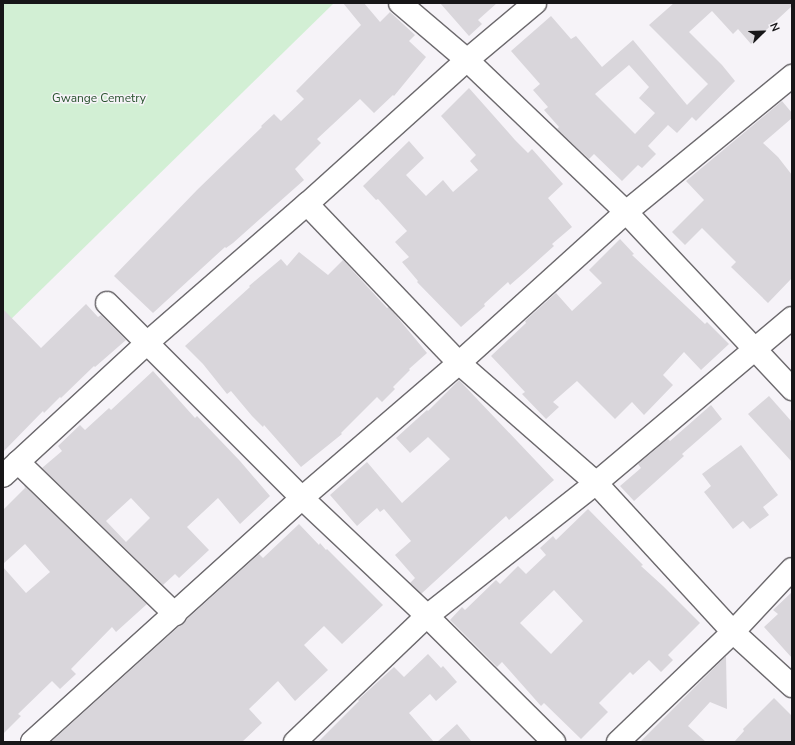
<!DOCTYPE html>
<html>
<head>
<meta charset="utf-8">
<style>
  body { margin:0 }
  #map { position:relative; width:795px; height:745px; overflow:hidden; background:#f6f3f8; font-family:"Nunito Sans",sans-serif }
  div>[style] { position:absolute }
  .green>* { inset:0; background:#d2efd4 }
  .building>* { inset:0; background:#d9d6db }
  .roads { filter:drop-shadow(1px 0 #6c696d) drop-shadow(-1px 0 #6c696d) drop-shadow(0 1px #6c696d) drop-shadow(0 -1px #6c696d) }
  .minor>* { height:22px; margin:-11px; padding:0 11px; transform-origin:11px; border-radius:11px; background:#fff }
  span { translate:-50% -50%; white-space:nowrap; text-align:center; line-height:1.15; -webkit-text-stroke:3px #f6f3f8; paint-order:stroke }
  .park-label { font-size:12px; color:#28522d }
  .frame { position:absolute; inset:0; border:4px solid #171618; pointer-events:none }
  .north { position:absolute; left:743px; top:12px; width:40px; height:40px; -webkit-text-stroke:3px #f6f3f8; paint-order:stroke; rotate:67deg; font-size:11px; font-weight:700; line-height:16px; text-align:center; color:#171618 }
  .north::after { content:''; display:block; margin:auto; width:14px; height:18px; background:#171618; clip-path:polygon(50% 0,100% 100%,50% 72%,0 100%) }
</style>
</head>
<body>
<div id="map">
  <div class="green">
    <div style="clip-path:polygon(3px 3px,334px 3px,3px 327px)"></div>
  </div>
  <div class="building">
    <div style="clip-path:polygon(343px 3px,364px 3px,380px 22px,390px 12px,415px 35px,409px 41px,426px 57px,394px 96px,393px 95px,374px 113px,360px 99px,317px 139px,321px 143px,295px 169px,304px 180px,233px 243px,226px 248px,225px 247px,153px 313px,114px 276px,197px 190px,262px 127px,261px 126px,274px 114px,281px 121px,304px 99px,296px 91px,361px 25px)"></div>
    <div style="clip-path:polygon(440px 3px,497px 3px,478px 20px,482px 24px,469px 36px)"></div>
    <div style="clip-path:polygon(evenodd,674px 3px,792px 3px,792px 6px,751px 44px,738px 29px,733px 34px,712px 11px,689px 32px,722px 65px,735px 81px,696px 121px,692px 117px,677px 133px,668px 125px,648px 146px,656px 154px,642px 168px,638px 165px,622px 181px,594px 154px,589px 159px,557px 129px,559px 127px,544px 110px,548px 107px,533px 90px,540px 84px,511px 51px,551px 16px,571px 39px,576px 36px,602px 67px,633px 40px,687px 105px,708px 84px,649px 25px,674px 3px,629px 65px,649px 87px,639px 98px,655px 113px,635px 134px,595px 94px,629px 65px)"></div>
    <div style="clip-path:polygon(469px 88px,515px 140px,528px 153px,532px 149px,563px 184px,548px 198px,572px 227px,552px 244px,554px 246px,525px 272px,510px 285px,508px 282px,484px 304px,485px 306px,461px 327px,417px 282px,418px 281px,402px 262px,409px 257px,395px 242px,407px 231px,378px 199px,376px 200px,363px 186px,409px 141px,424px 158px,406px 175px,426px 196px,443px 180px,453px 192px,478px 170px,470px 161px,476px 155px,441px 116px)"></div>
    <div style="clip-path:polygon(782px 101px,792px 113px,792px 118px,763px 143px,778px 157px,792px 175px,792px 278px,768px 303px,731px 267px,736px 262px,702px 228px,685px 245px,672px 232px,704px 200px,686px 181px)"></div>
    <div style="clip-path:polygon(620px 239px,634px 254px,632px 255px,705px 324px,707px 322px,729px 344px,701px 370px,684px 352px,663px 375px,673px 385px,644px 415px,632px 402px,615px 419px,577px 381px,553px 402px,559px 407px,546px 419px,522px 394px,525px 392px,491px 356px,526px 323px,525px 321px,556px 293px,572px 311px,602px 283px,589px 270px)"></div>
    <div style="clip-path:polygon(299px 252px,328px 275px,343px 260px,387px 308px,389px 307px,393px 312px,427px 353px,409px 369px,410px 370px,393px 387px,395px 389px,382px 402px,377px 397px,341px 433px,342px 434px,301px 467px,264px 425px,263px 427px,252px 416px,231px 391px,227px 394px,203px 364px,185px 346px,250px 287px,249px 286px,281px 259px,287px 266px)"></div>
    <div style="clip-path:polygon(86px 304px,98px 317px,101px 315px,126px 340px,95px 367px,94px 366px,61px 398px,60px 397px,44px 413px,43px 411px,3px 452px,3px 309px,41px 348px)"></div>
    <div style="clip-path:polygon(evenodd,153px 371px,195px 418px,197px 416px,240px 461px,270px 496px,240px 524px,218px 498px,187px 527px,209px 550px,179px 578px,175px 574px,163px 585px,42px 468px,62px 451px,58px 446px,80px 425px,85px 430px,109px 408px,111px 410px,153px 371px,131px 498px,150px 518px,126px 542px,106px 521px,131px 498px)"></div>
    <div style="clip-path:polygon(459px 380px,554px 480px,509px 520px,506px 516px,421px 594px,410px 583px,415px 578px,395px 555px,411px 541px,384px 509px,380px 512px,377px 508px,357px 526px,330px 495px,367px 462px,402px 503px,450px 459px,428px 437px,410px 453px,396px 438px,427px 410px,428px 411px)"></div>
    <div style="clip-path:polygon(769px 396px,792px 422px,792px 462px,748px 414px)"></div>
    <div style="clip-path:polygon(711px 405px,722px 419px,682px 454px,684px 456px,634px 501px,620px 486px,641px 468px,638px 464px,668px 439px,670px 441px)"></div>
    <div style="clip-path:polygon(741px 445px,778px 495px,763px 507px,769px 515px,750px 529px,743px 521px,733px 529px,704px 492px,711px 486px,702px 474px)"></div>
    <div style="clip-path:polygon(24px 485px,147px 604px,116px 632px,112px 627px,71px 669px,76px 674px,60px 689px,52px 681px,18px 714px,21px 716px,3px 734px,3px 567px,26px 593px,50px 572px,25px 544px,3px 564px,3px 510px,25px 488px)"></div>
    <div style="clip-path:polygon(evenodd,588px 509px,643px 565px,641px 566px,663px 586px,700px 623px,668px 655px,673px 660px,661px 672px,649px 660px,633px 675px,630px 672px,599px 703px,608px 712px,581px 739px,544px 703px,541px 706px,502px 662px,497px 667px,450px 620px,462px 607px,465px 610px,496px 580px,500px 584px,518px 566px,526px 574px,546px 555px,540px 548px,553px 536px,556px 540px,588px 509px,554px 590px,583px 621px,551px 654px,520px 623px,554px 590px)"></div>
    <div style="clip-path:polygon(299px 524px,319px 545px,320px 543px,326px 550px,327px 549px,383px 605px,342px 644px,324px 626px,304px 645px,328px 670px,295px 701px,278px 681px,249px 709px,262px 723px,242px 742px,51px 742px,259px 554px,263px 558px)"></div>
    <div style="clip-path:polygon(792px 592px,792px 658px,764px 627px,778px 614px,773px 610px)"></div>
    <div style="clip-path:polygon(428px 654px,441px 668px,443px 666px,457px 682px,436px 701px,430px 694px,409px 713px,434px 742px,318px 742px,359px 701px,358px 700px,394px 667px,404px 677px)"></div>
    <div style="clip-path:polygon(726px 656px,727px 709px,710px 702px,688px 726px,706px 742px,640px 742px)"></div>
    <div style="clip-path:polygon(774px 698px,792px 716px,792px 742px,734px 742px,744px 731px,743px 729px)"></div>
    <div style="clip-path:polygon(457px 724px,472px 742px,437px 742px)"></div>
  </div>
  <div class="roads">
    <div class="minor">
      <div style="left:400px;top:3px;width:88px;rotate:40.4deg"></div>
      <div style="left:467px;top:60px;width:220px;rotate:43.7deg"></div>
      <div style="left:626px;top:212px;width:243px;rotate:46.8deg"></div>
      <div style="left:307px;top:204px;width:220px;rotate:46.3deg"></div>
      <div style="left:459px;top:363px;width:182px;rotate:41.2deg"></div>
      <div style="left:596px;top:483px;width:202px;rotate:47.4deg"></div>
      <div style="left:733px;top:632px;width:80px;rotate:42.5deg"></div>
      <div style="left:107px;top:303px;width:276px;rotate:45deg"></div>
      <div style="left:302px;top:498px;width:172px;rotate:43.3deg"></div>
      <div style="left:427px;top:616px;width:179px;rotate:44.8deg"></div>
      <div style="left:18px;top:462px;width:219px;rotate:44.1deg"></div>
      <div style="left:3px;top:476px;width:197px;rotate:-42.7deg"></div>
      <div style="left:148px;top:342px;width:211px;rotate:-41deg"></div>
      <div style="left:307px;top:204px;width:215px;rotate:-42deg"></div>
      <div style="left:467px;top:60px;width:89px;rotate:-40deg"></div>
      <div style="left:32px;top:742px;width:364px;rotate:-42.1deg"></div>
      <div style="left:302px;top:498px;width:207px;rotate:-40.7deg"></div>
      <div style="left:459px;top:363px;width:225px;rotate:-42.1deg"></div>
      <div style="left:626px;top:212px;width:215px;rotate:-39.3deg"></div>
      <div style="left:295px;top:742px;width:182px;rotate:-43.7deg"></div>
      <div style="left:427px;top:616px;width:215px;rotate:-38.2deg"></div>
      <div style="left:596px;top:483px;width:256px;rotate:-40.1deg"></div>
      <div style="left:618px;top:742px;width:159px;rotate:-43.7deg"></div>
      <div style="left:733px;top:632px;width:86px;rotate:-46.9deg"></div>
    </div>
  </div>
  <div class="park-label">
    <span style="left:99px;top:99px">Gwange Cemetry</span>
  </div>
  <div class="frame"></div>
  <div class="north">N</div>
</div>
</body>
</html>
